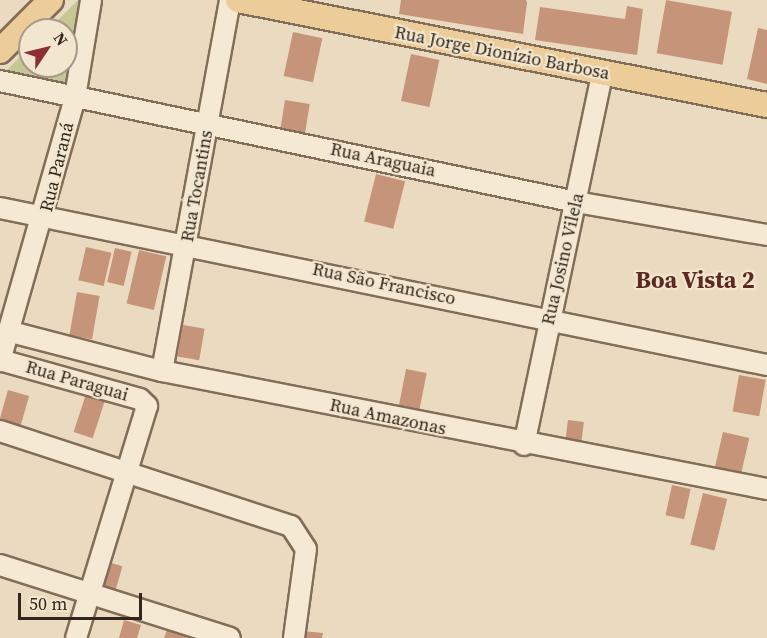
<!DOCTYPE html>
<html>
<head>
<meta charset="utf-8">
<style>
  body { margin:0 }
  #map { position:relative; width:767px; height:638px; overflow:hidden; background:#eadbc0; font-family:"Source Serif 4",serif }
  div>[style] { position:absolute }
  .green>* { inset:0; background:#c5c795 }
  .building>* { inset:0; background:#c69478; transform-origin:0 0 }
  .roads { filter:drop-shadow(2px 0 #826d59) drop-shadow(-2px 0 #826d59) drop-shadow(0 2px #826d59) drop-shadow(0 -2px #826d59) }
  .minor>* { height:20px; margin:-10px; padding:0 10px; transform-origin:10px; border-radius:10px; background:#f6e9d3 }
  .major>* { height:24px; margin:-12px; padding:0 12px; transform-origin:12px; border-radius:12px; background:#eccd99 }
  span { translate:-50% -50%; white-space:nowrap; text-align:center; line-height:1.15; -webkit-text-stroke:4.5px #f2e6cf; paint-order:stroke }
  .street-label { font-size:18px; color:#33261d }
  .district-label { font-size:24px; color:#5d281f; font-weight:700 }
  .north { position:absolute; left:18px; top:18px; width:60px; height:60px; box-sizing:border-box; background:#f2e6cf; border:2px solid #a69988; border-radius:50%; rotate:55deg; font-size:16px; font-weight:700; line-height:24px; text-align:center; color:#33261d }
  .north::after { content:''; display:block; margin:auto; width:21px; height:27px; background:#8d2d34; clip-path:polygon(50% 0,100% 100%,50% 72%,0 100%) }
  .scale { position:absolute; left:18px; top:593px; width:124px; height:27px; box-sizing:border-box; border:3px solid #33261d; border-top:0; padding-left:8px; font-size:18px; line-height:21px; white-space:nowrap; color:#33261d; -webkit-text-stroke:4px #f2e6cf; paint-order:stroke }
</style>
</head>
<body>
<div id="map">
  <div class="green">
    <div style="clip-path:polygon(78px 0,82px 0,69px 84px,7px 70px,30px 47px,30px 66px,66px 66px,66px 30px,48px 30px)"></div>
  </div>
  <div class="building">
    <div style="clip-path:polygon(401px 0,526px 0,527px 3px,523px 34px,399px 14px)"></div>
    <div style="left:666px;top:0;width:67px;height:54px;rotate:10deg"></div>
    <div style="clip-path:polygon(627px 6px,643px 9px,637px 55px,535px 40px,540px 7px,625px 19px)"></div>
    <div style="clip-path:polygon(758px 28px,767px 30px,767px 84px,747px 79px)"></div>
    <div style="left:293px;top:32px;width:30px;height:45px;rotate:12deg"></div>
    <div style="left:411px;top:54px;width:29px;height:48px;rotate:12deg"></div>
    <div style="left:285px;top:100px;width:25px;height:30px;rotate:9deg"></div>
    <div style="left:376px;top:174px;width:30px;height:49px;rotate:14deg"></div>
    <div style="left:86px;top:247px;width:26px;height:34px;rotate:13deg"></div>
    <div style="left:115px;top:248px;width:17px;height:35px;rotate:13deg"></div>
    <div style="left:139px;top:250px;width:28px;height:55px;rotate:13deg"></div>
    <div style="left:77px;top:292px;width:23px;height:44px;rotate:10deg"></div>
    <div style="left:183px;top:325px;width:22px;height:32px;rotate:10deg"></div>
    <div style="left:406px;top:369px;width:21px;height:38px;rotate:11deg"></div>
    <div style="left:739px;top:375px;width:27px;height:37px;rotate:10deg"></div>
    <div style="left:8px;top:390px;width:22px;height:32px;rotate:16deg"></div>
    <div style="left:86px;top:394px;width:20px;height:40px;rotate:18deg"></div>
    <div style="left:568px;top:420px;width:16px;height:27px;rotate:7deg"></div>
    <div style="left:723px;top:432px;width:27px;height:42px;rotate:13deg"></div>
    <div style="left:672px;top:485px;width:19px;height:31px;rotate:12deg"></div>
    <div style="left:703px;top:493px;width:25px;height:53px;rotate:14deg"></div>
    <div style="left:108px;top:562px;width:15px;height:26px;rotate:16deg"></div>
    <div style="clip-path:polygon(124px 620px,141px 625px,137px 638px,119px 638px)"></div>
    <div style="clip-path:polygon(167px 630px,188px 638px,164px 638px)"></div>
    <div style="clip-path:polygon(302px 631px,323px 633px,322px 638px,301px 638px)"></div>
  </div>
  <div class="roads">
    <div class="minor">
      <div style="left:0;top:81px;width:589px;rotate:11.86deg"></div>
      <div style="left:576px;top:202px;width:194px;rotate:9.8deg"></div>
      <div style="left:0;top:208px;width:783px;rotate:11.57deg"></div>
      <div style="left:11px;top:332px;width:156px;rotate:14.5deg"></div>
      <div style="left:162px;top:371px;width:616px;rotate:11.04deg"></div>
      <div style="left:0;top:360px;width:145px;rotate:15.6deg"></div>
      <div style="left:140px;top:399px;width:10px;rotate:45deg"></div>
      <div style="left:147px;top:406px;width:243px;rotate:107deg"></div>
      <div style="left:0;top:361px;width:274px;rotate:-74.1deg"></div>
      <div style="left:75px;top:97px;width:98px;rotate:-80.6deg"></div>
      <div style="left:162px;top:371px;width:377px;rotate:-79.6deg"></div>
      <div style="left:0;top:431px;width:306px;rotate:18.1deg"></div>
      <div style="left:291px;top:526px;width:27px;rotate:57deg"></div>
      <div style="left:306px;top:549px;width:90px;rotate:97.7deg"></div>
      <div style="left:524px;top:445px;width:379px;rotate:-78.1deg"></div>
      <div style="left:0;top:565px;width:241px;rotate:17.6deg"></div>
    </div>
    <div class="major">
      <div style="left:238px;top:0;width:539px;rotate:11.23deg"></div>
      <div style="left:0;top:51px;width:72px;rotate:-45deg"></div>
    </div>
  </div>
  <div class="street-label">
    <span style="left:502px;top:53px;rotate:11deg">Rua Jorge Dionízio Barbosa</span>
    <span style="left:383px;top:160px;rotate:12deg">Rua Araguaia</span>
    <span style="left:57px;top:167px;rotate:-76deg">Rua Paraná</span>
    <span style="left:197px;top:186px;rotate:-80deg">Rua Tocantins</span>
    <span style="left:563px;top:259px;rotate:-77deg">Rua Josino Vilela</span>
    <span style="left:384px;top:284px;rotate:12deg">Rua São Francisco</span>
    <span style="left:77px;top:381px;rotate:16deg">Rua Paraguai</span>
    <span style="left:388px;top:417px;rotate:12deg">Rua Amazonas</span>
  </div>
  <div class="district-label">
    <span style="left:695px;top:280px">Boa Vista 2</span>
  </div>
  <div class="north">N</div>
  <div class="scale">50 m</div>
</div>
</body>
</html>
